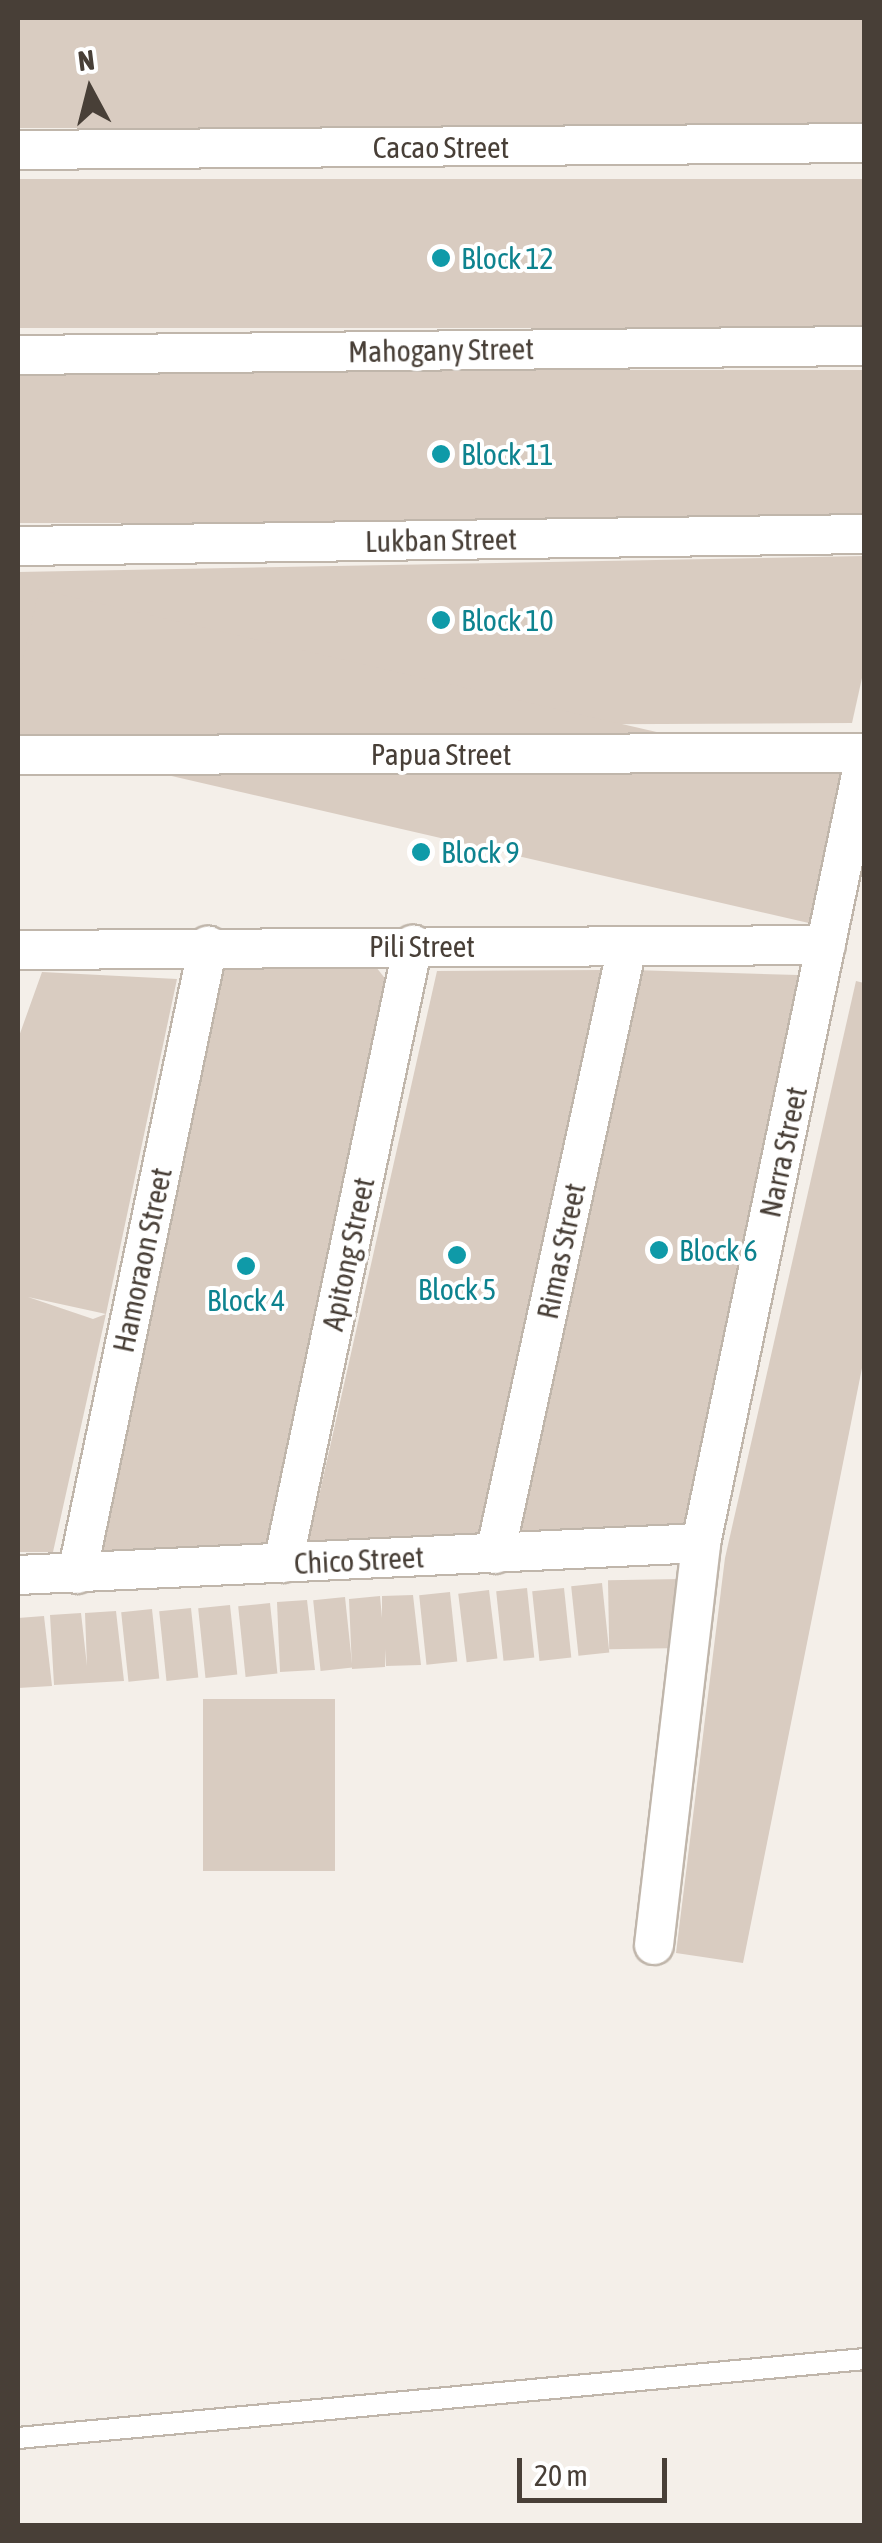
<!DOCTYPE html>
<html>
<head>
<meta charset="utf-8">
<style>
  body { margin:0 }
  #map { position:relative; width:882px; height:2543px; overflow:hidden; background:#f4efe9; font-family:"Asap Condensed",sans-serif }
  div>[style] { position:absolute }
  .building>* { inset:0; background:#d9ccc1; transform-origin:0 0 }
  .roads { filter:drop-shadow(2px 0 #c0b6ab) drop-shadow(-2px 0 #c0b6ab) drop-shadow(0 2px #c0b6ab) drop-shadow(0 -2px #c0b6ab) }
  .service>* { height:20px; margin:-10px; padding:0 10px; transform-origin:10px; border-radius:10px; background:#fff }
  .minor>* { height:38px; margin:-19px; padding:0 19px; transform-origin:19px; border-radius:19px; background:#fff }
  .dots>* { width:28px; height:28px; translate:-50% -50%; box-sizing:border-box; border:5px solid #fff; border-radius:50% }
  span { translate:-50% -50%; white-space:nowrap; text-align:center; line-height:1.15; -webkit-text-stroke:8px #fff; paint-order:stroke }
  .street-label { font-size:30px; color:#483f37 }
  .culture-label { font-size:30px; color:#0d838f }
  .left { translate:0 -50%; text-align:left }
  .frame { position:absolute; inset:0; border:20px solid #483f37; pointer-events:none }
  .north { position:absolute; left:40px; top:40px; width:100px; height:100px; -webkit-text-stroke:8px #fff; paint-order:stroke; rotate:353deg; font-size:28px; font-weight:700; line-height:40px; text-align:center; color:#483f37 }
  .north::after { content:''; display:block; margin:auto; width:35px; height:45px; background:#483f37; clip-path:polygon(50% 0,100% 100%,50% 72%,0 100%) }
  .scale { position:absolute; left:517px; top:2458px; width:150px; height:45px; box-sizing:border-box; border:5px solid #483f37; border-top:0; padding-left:12px; font-size:30px; line-height:35px; white-space:nowrap; color:#483f37; -webkit-text-stroke:8px #fff; paint-order:stroke }
</style>
</head>
<body>
<div id="map">
  <div class="building">
    <div style="left:18px;top:18px;width:846px;height:110px"></div>
    <div style="left:864px;top:179px;width:149px;height:846px;rotate:90deg"></div>
    <div style="left:864px;top:370px;width:153px;height:846px;rotate:90deg"></div>
    <div style="clip-path:polygon(864px 556px,864px 669px,852px 723px,18px 727px,18px 572px)"></div>
    <div style="left:843px;top:775px;width:152px;height:825px;rotate:103deg"></div>
    <div style="clip-path:polygon(220px 962px,376px 967px,391px 986px,276px 1546px,100px 1553px)"></div>
    <div style="clip-path:polygon(602px 970px,482px 1539px,307px 1549px,437px 971px)"></div>
    <div style="clip-path:polygon(633px 970px,798px 975px,689px 1525px,516px 1539px)"></div>
    <div style="clip-path:polygon(42px 972px,177px 979px,106px 1314px,28px 1297px,93px 1319px,106px 1314px,53px 1552px,18px 1552px,18px 1039px)"></div>
    <div style="clip-path:polygon(856px 981px,864px 983px,864px 1358px,743px 1963px,676px 1953px,725px 1558px)"></div>
    <div style="left:681px;top:1579px;width:69px;height:73px;rotate:89deg"></div>
    <div style="left:602px;top:1583px;width:70px;height:31px;rotate:84deg"></div>
    <div style="left:527px;top:1588px;width:70px;height:31px;rotate:84deg"></div>
    <div style="left:564px;top:1588px;width:70px;height:32px;rotate:84deg"></div>
    <div style="left:489px;top:1590px;width:69px;height:31px;rotate:83deg"></div>
    <div style="left:450px;top:1592px;width:70px;height:31px;rotate:84deg"></div>
    <div style="clip-path:polygon(413px 1595px,421px 1665px,386px 1666px,385px 1649px,385px 1667px,352px 1669px,349px 1599px,380px 1596px,382px 1618px,382px 1596px)"></div>
    <div style="left:345px;top:1597px;width:71px;height:32px;rotate:84deg"></div>
    <div style="clip-path:polygon(307px 1600px,315px 1670px,280px 1672px,277px 1602px)"></div>
    <div style="left:270px;top:1603px;width:71px;height:32px;rotate:84deg"></div>
    <div style="left:230px;top:1605px;width:70px;height:32px;rotate:84deg"></div>
    <div style="left:191px;top:1608px;width:70px;height:32px;rotate:84deg"></div>
    <div style="left:152px;top:1609px;width:70px;height:31px;rotate:84deg"></div>
    <div style="clip-path:polygon(116px 1611px,124px 1681px,54px 1685px,50px 1615px,81px 1613px,87px 1666px,85px 1613px)"></div>
    <div style="clip-path:polygon(44px 1616px,52px 1686px,18px 1688px,18px 1618px)"></div>
    <div style="left:335px;top:1699px;width:172px;height:132px;rotate:90deg"></div>
  </div>
  <div class="roads">
    <div class="service">
      <div style="left:18px;top:2438px;width:850px;rotate:-5.33deg"></div>
    </div>
    <div class="minor">
      <div style="left:18px;top:150px;width:846px;rotate:-0.47deg"></div>
      <div style="left:18px;top:355px;width:846px;rotate:-0.61deg"></div>
      <div style="left:18px;top:546px;width:846px;rotate:-0.81deg"></div>
      <div style="left:18px;top:755px;width:846px;rotate:-0.14deg"></div>
      <div style="left:18px;top:950px;width:808px;rotate:-0.35deg"></div>
      <div style="left:495px;top:1554px;width:621px;rotate:-77.73deg"></div>
      <div style="left:283px;top:1563px;width:632px;rotate:-78.12deg"></div>
      <div style="left:77px;top:1574px;width:642px;rotate:-78.22deg"></div>
      <div style="left:18px;top:1575px;width:684px;rotate:-2.68deg"></div>
      <div style="left:654px;top:1945px;width:405px;rotate:-83.3deg"></div>
      <div style="left:701px;top:1543px;width:799px;rotate:-78.23deg"></div>
    </div>
  </div>
  <div class="dots">
    <div style="left:441px;top:258px;background:#0f9aa8"></div>
    <div style="left:441px;top:454px;background:#0f9aa8"></div>
    <div style="left:441px;top:620px;background:#0f9aa8"></div>
    <div style="left:421px;top:852px;background:#0f9aa8"></div>
    <div style="left:659px;top:1250px;background:#0f9aa8"></div>
    <div style="left:457px;top:1255px;background:#0f9aa8"></div>
    <div style="left:246px;top:1266px;background:#0f9aa8"></div>
  </div>
  <div class="street-label">
    <span style="left:441px;top:147px">Cacao Street</span>
    <span style="left:441px;top:350px;rotate:-1deg">Mahogany Street</span>
    <span style="left:441px;top:540px;rotate:-1deg">Lukban Street</span>
    <span style="left:441px;top:754px">Papua Street</span>
    <span style="left:422px;top:946px">Pili Street</span>
    <span style="left:783px;top:1152px;rotate:-78deg">Narra Street</span>
    <span style="left:561px;top:1251px;rotate:-78deg">Rimas Street</span>
    <span style="left:348px;top:1254px;rotate:-78deg">Apitong Street</span>
    <span style="left:142px;top:1260px;rotate:-78deg">Hamoraon Street</span>
    <span style="left:359px;top:1560px;rotate:-3deg">Chico Street</span>
  </div>
  <div class="culture-label">
    <span class="left" style="left:461px;top:258px">Block 12</span>
    <span class="left" style="left:461px;top:454px">Block 11</span>
    <span class="left" style="left:461px;top:620px">Block 10</span>
    <span class="left" style="left:441px;top:852px">Block 9</span>
    <span class="left" style="left:679px;top:1250px">Block 6</span>
    <span style="left:457px;top:1289px">Block 5</span>
    <span style="left:246px;top:1300px">Block 4</span>
  </div>
  <div class="frame"></div>
  <div class="north">N</div>
  <div class="scale">20 m</div>
</div>
</body>
</html>
